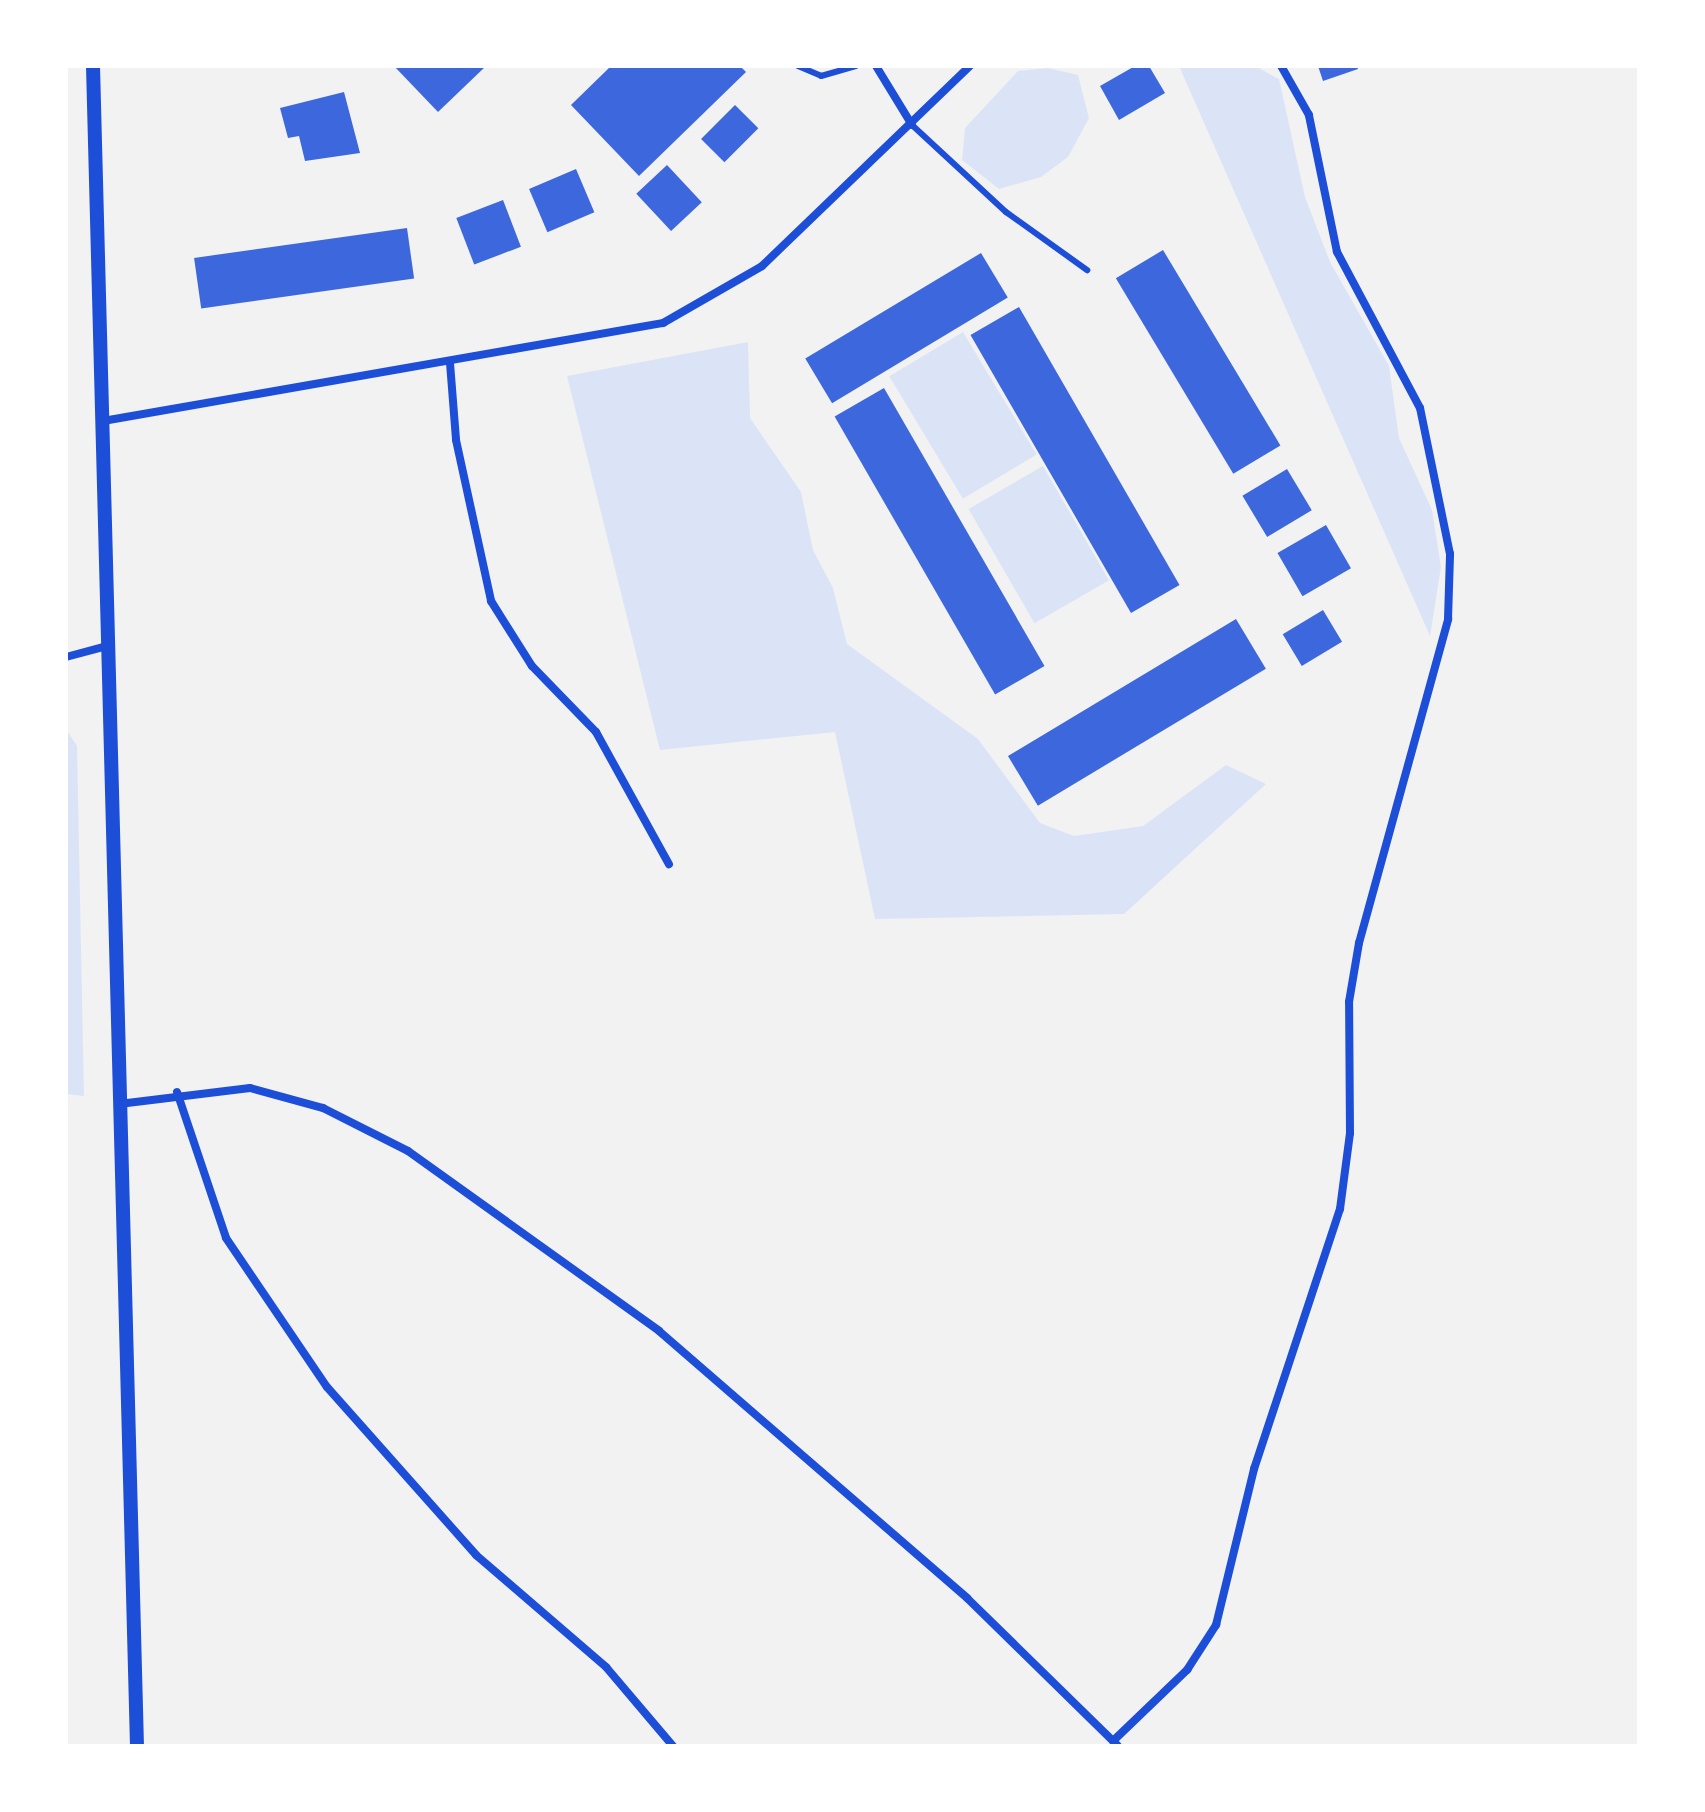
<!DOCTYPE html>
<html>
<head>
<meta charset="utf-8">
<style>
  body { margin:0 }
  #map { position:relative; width:1705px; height:1812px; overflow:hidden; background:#f2f2f2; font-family:Ubuntu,sans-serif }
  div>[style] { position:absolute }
  .green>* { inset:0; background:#dbe4f7; transform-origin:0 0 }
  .building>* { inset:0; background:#3d67dc; transform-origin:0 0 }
  .service>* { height:6px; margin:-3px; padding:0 3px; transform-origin:3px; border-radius:3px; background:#1d4ed8 }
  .minor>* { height:8px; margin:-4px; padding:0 4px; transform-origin:4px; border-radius:4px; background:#1d4ed8 }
  .tertiary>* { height:14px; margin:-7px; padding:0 7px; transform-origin:7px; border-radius:7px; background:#1d4ed8 }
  span { translate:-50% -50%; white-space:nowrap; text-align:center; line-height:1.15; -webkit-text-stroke:8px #fff; paint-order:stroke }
  .frame { position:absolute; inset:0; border:68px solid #fff; pointer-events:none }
</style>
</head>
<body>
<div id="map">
  <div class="green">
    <div style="clip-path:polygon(1179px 66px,1255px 66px,1279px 79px,1305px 197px,1330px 262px,1389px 366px,1399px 438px,1432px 510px,1441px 567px,1430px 636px)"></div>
    <div style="clip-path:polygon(1048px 68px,1078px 75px,1089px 118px,1068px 157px,1041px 177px,999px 189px,962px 160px,965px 128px,1018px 71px)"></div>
    <div style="left:963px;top:332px;width:143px;height:86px;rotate:59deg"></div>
    <div style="clip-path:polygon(748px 342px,750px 418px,801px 492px,813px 550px,833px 588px,847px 644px,978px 739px,1040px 823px,1074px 836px,1143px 826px,1226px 765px,1266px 784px,1124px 914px,875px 919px,835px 732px,660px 750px,567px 376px)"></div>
    <div style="left:1043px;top:466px;width:132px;height:86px;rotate:60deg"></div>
    <div style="clip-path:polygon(66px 729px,77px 746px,84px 1096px,66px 1094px)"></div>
  </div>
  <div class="building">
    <div style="clip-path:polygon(394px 66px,486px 66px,438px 112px)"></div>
    <div style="clip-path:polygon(611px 66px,740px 66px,746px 72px,639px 176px,571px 105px)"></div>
    <div style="clip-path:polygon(1135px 66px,1149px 66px,1165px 93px,1119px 120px,1100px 86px)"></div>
    <div style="clip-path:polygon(1318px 66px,1357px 66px,1358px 69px,1323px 81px)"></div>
    <div style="clip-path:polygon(344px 92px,360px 153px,305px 161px,299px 136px,288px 138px,280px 108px)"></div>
    <div style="left:735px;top:105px;width:33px;height:48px;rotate:45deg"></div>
    <div style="left:667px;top:165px;width:51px;height:42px;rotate:47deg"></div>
    <div style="left:576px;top:169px;width:47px;height:51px;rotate:67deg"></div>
    <div style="left:503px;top:200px;width:50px;height:50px;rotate:69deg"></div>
    <div style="left:407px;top:228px;width:51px;height:215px;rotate:82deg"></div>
    <div style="left:1163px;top:250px;width:228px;height:55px;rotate:59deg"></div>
    <div style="left:981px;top:253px;width:52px;height:205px;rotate:59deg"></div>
    <div style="left:1019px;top:307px;width:321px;height:56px;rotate:60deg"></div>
    <div style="left:884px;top:388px;width:321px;height:57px;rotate:60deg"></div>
    <div style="left:1287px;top:469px;width:48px;height:52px;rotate:59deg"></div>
    <div style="left:1326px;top:525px;width:50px;height:56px;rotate:60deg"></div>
    <div style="left:1323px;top:610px;width:37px;height:47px;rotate:59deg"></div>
    <div style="left:1236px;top:619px;width:58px;height:266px;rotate:59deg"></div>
  </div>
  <div class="service">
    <div style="left:798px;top:66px;width:25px;rotate:23deg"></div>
    <div style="left:821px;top:76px;width:36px;rotate:-16deg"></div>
    <div style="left:912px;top:125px;width:128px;rotate:42.8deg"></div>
    <div style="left:1006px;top:212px;width:100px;rotate:35.6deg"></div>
  </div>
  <div class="minor">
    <div style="left:876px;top:66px;width:69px;rotate:58.6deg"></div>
    <div style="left:450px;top:363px;width:77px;rotate:85.5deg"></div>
    <div style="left:456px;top:440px;width:165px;rotate:77.7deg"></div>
    <div style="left:491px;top:601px;width:77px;rotate:57.8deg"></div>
    <div style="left:532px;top:666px;width:92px;rotate:45.9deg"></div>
    <div style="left:596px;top:732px;width:151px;rotate:61.1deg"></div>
    <div style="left:103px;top:421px;width:569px;rotate:-9.93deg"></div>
    <div style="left:663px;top:323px;width:114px;rotate:-29.9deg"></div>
    <div style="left:762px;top:266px;width:289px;rotate:-43.9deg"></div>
    <div style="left:66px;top:657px;width:42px;rotate:-15deg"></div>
    <div style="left:177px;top:1092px;width:154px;rotate:71.4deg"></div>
    <div style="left:226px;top:1238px;width:180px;rotate:55.9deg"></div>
    <div style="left:327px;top:1387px;width:225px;rotate:48.4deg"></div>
    <div style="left:476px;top:1555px;width:172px;rotate:40.7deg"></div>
    <div style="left:606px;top:1667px;width:104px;rotate:49.7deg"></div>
    <div style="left:119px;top:1104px;width:132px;rotate:-7deg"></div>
    <div style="left:250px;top:1088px;width:76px;rotate:15.3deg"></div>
    <div style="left:323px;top:1108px;width:95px;rotate:26.8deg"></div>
    <div style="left:408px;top:1151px;width:309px;rotate:35.6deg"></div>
    <div style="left:659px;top:1331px;width:408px;rotate:40.9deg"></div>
    <div style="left:967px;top:1598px;width:211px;rotate:44.4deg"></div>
    <div style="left:1113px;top:1741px;width:103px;rotate:-43.8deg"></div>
    <div style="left:1187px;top:1670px;width:54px;rotate:-57.2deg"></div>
    <div style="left:1216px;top:1625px;width:161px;rotate:-76.3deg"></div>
    <div style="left:1254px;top:1469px;width:274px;rotate:-71.7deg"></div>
    <div style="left:1340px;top:1209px;width:77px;rotate:-82.5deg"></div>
    <div style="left:1350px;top:1133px;width:131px;rotate:-90.4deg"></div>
    <div style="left:1349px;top:1002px;width:60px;rotate:-80.4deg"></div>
    <div style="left:1359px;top:943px;width:336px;rotate:-74.6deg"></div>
    <div style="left:1448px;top:619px;width:65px;rotate:-88.2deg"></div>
    <div style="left:1450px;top:554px;width:149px;rotate:-101.6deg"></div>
    <div style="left:1420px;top:408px;width:177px;rotate:-118deg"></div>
    <div style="left:1337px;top:252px;width:140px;rotate:-101.6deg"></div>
    <div style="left:1309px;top:115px;width:56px;rotate:-119.7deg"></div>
  </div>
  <div class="tertiary">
    <div style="left:93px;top:66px;width:1681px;rotate:88.5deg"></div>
  </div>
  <div class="frame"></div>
</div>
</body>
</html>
